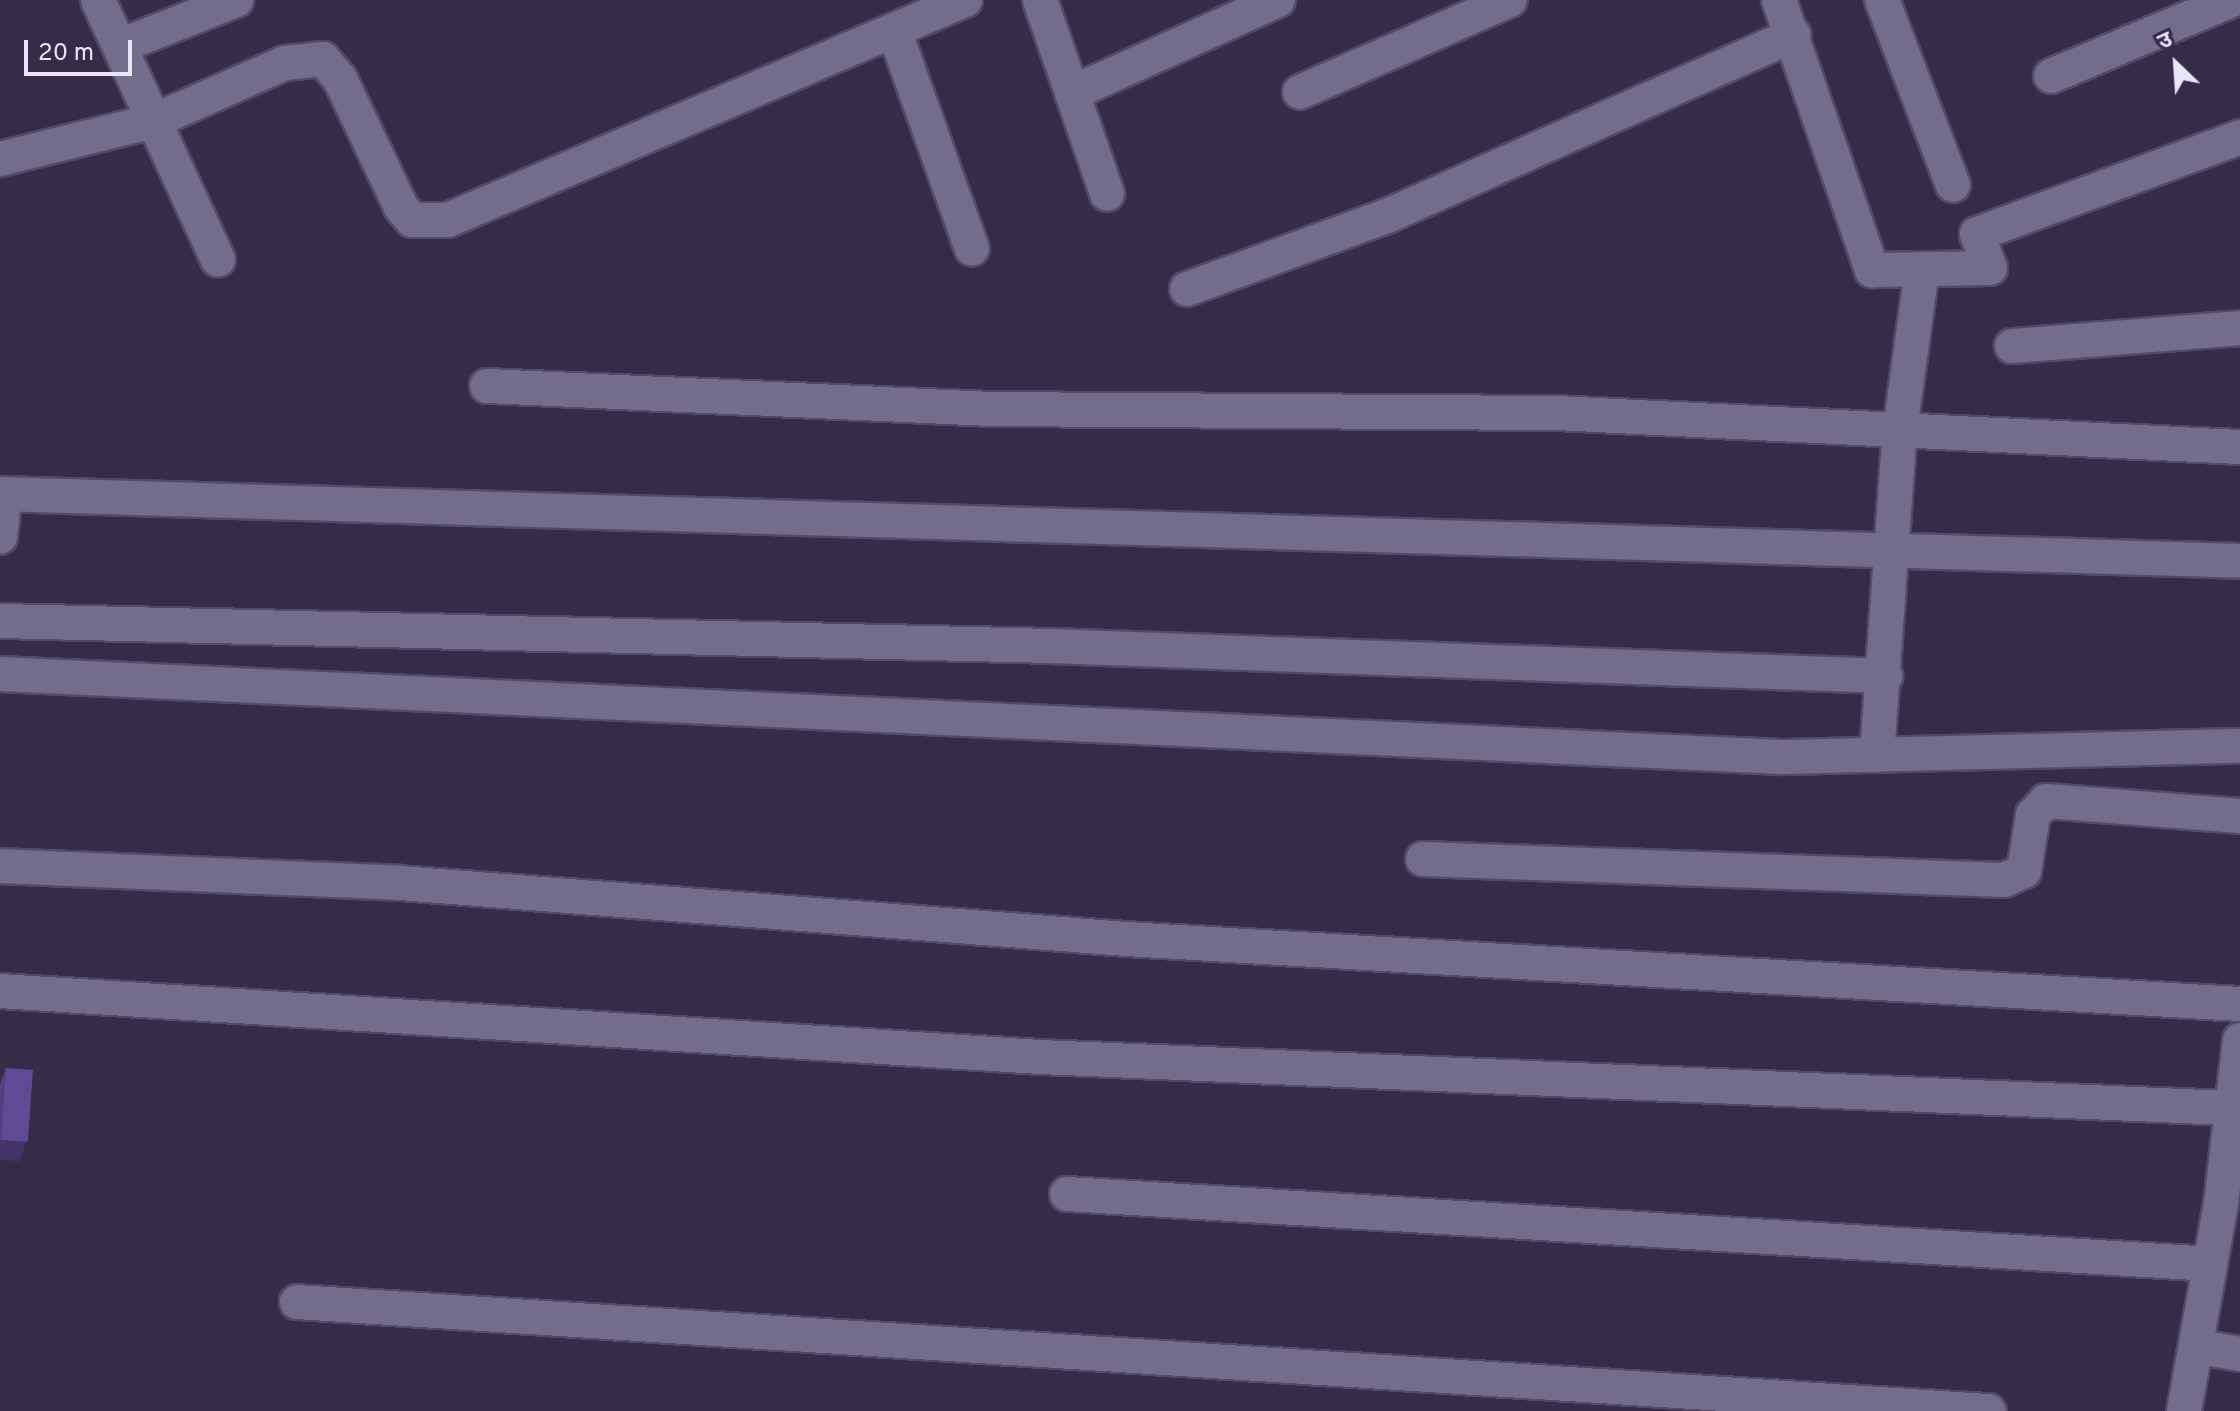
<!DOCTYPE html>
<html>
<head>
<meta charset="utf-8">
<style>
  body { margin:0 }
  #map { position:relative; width:2240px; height:1411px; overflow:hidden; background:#342c48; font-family:Overpass,"Noto Sans Devanagari",sans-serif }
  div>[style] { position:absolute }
  .roads { filter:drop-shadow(2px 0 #524b63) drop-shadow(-2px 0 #524b63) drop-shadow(0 2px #524b63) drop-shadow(0 -2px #524b63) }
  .minor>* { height:34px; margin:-17px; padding:0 17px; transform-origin:17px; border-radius:17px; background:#746c8c }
  .wall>* { inset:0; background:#533f80 }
  .shaded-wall>* { inset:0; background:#443368 }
  .building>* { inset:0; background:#614995; transform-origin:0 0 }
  span { translate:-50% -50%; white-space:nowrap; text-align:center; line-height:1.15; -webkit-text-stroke:6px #342c48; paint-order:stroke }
  .north { position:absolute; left:2136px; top:24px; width:80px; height:80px; -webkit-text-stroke:6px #342c48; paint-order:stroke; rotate:335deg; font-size:22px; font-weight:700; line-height:32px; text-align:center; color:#eae6f8 }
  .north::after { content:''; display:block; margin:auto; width:28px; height:36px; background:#eae6f8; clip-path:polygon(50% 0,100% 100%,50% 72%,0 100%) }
  .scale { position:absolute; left:24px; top:40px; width:108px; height:36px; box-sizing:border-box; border:4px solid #eae6f8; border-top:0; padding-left:10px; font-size:24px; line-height:28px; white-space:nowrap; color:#eae6f8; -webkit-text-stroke:6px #342c48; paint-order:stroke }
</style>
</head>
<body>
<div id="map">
  <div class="roads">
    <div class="minor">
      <div style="left:98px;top:0;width:286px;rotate:65.2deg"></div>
      <div style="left:1040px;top:0;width:205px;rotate:70.9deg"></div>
      <div style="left:1779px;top:0;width:286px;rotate:71deg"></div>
      <div style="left:1872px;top:270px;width:118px;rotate:-1deg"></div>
      <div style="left:1990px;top:268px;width:36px;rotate:-111deg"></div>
      <div style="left:1977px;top:234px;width:280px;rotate:-20.2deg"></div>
      <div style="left:1882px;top:0;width:198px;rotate:69deg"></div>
      <div style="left:894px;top:30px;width:232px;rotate:70.4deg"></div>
      <div style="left:120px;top:46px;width:125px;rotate:-21.6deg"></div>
      <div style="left:2051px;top:76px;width:196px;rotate:-22.8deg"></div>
      <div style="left:1300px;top:92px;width:229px;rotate:-23.7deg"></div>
      <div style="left:1072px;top:93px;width:226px;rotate:-24.3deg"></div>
      <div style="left:0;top:159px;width:159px;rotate:-13.9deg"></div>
      <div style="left:154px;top:121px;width:143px;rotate:-23.9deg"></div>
      <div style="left:285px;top:63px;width:38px;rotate:-6deg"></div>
      <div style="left:323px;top:59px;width:26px;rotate:50deg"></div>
      <div style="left:340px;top:79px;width:142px;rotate:64.5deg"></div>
      <div style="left:401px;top:207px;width:17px;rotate:50deg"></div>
      <div style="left:412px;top:220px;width:36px"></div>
      <div style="left:448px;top:220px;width:562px;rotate:-23.05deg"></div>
      <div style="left:1187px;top:289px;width:213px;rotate:-20.1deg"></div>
      <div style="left:1387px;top:216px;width:445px;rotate:-24deg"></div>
      <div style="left:2012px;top:346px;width:229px;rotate:-4.5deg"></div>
      <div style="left:487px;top:386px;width:505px;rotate:2.61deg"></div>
      <div style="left:991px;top:409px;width:565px;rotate:0.41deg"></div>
      <div style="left:1556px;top:413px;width:685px;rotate:2.85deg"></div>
      <div style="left:0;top:494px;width:2241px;rotate:1.71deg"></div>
      <div style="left:0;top:537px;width:43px;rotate:-83.4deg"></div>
      <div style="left:0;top:621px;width:1050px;rotate:1.36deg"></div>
      <div style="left:1050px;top:646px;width:836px;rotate:2.06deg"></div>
      <div style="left:0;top:674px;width:1783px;rotate:2.67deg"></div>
      <div style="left:1781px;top:757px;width:459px;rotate:-1.4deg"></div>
      <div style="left:1877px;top:755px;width:326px;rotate:-86deg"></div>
      <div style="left:1900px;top:430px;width:162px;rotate:-82.2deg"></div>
      <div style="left:1423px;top:859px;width:581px;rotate:2.07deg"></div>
      <div style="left:2004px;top:880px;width:22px;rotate:-24deg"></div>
      <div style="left:2024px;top:871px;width:57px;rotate:-80.9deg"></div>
      <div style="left:2033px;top:815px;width:19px;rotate:-47deg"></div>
      <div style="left:2046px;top:801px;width:195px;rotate:4.4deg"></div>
      <div style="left:0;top:866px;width:400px;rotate:2.4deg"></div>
      <div style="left:400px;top:883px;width:728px;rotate:4.41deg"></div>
      <div style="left:1126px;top:939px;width:1116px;rotate:3.34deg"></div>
      <div style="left:0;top:991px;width:1043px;rotate:3.63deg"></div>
      <div style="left:1041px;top:1057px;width:1189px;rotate:2.46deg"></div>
      <div style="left:1067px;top:1194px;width:1145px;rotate:3.5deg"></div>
      <div style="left:297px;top:1302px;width:1695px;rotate:3.69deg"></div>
      <div style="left:2199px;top:1347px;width:42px;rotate:9.7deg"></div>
      <div style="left:2184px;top:1411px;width:210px;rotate:-79.9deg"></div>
      <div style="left:2221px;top:1204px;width:165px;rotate:-83.4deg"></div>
    </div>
  </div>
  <div class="wall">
    <div style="clip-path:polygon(6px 1068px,26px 1142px,19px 1161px,0 1159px,0 1084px)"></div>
  </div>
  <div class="shaded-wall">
    <div style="clip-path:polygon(0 1140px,26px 1142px,19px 1161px,0 1159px)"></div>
  </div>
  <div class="building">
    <div style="left:6px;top:1068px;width:27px;height:72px;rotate:4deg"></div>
  </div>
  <div class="north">उ</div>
  <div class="scale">20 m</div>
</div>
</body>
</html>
